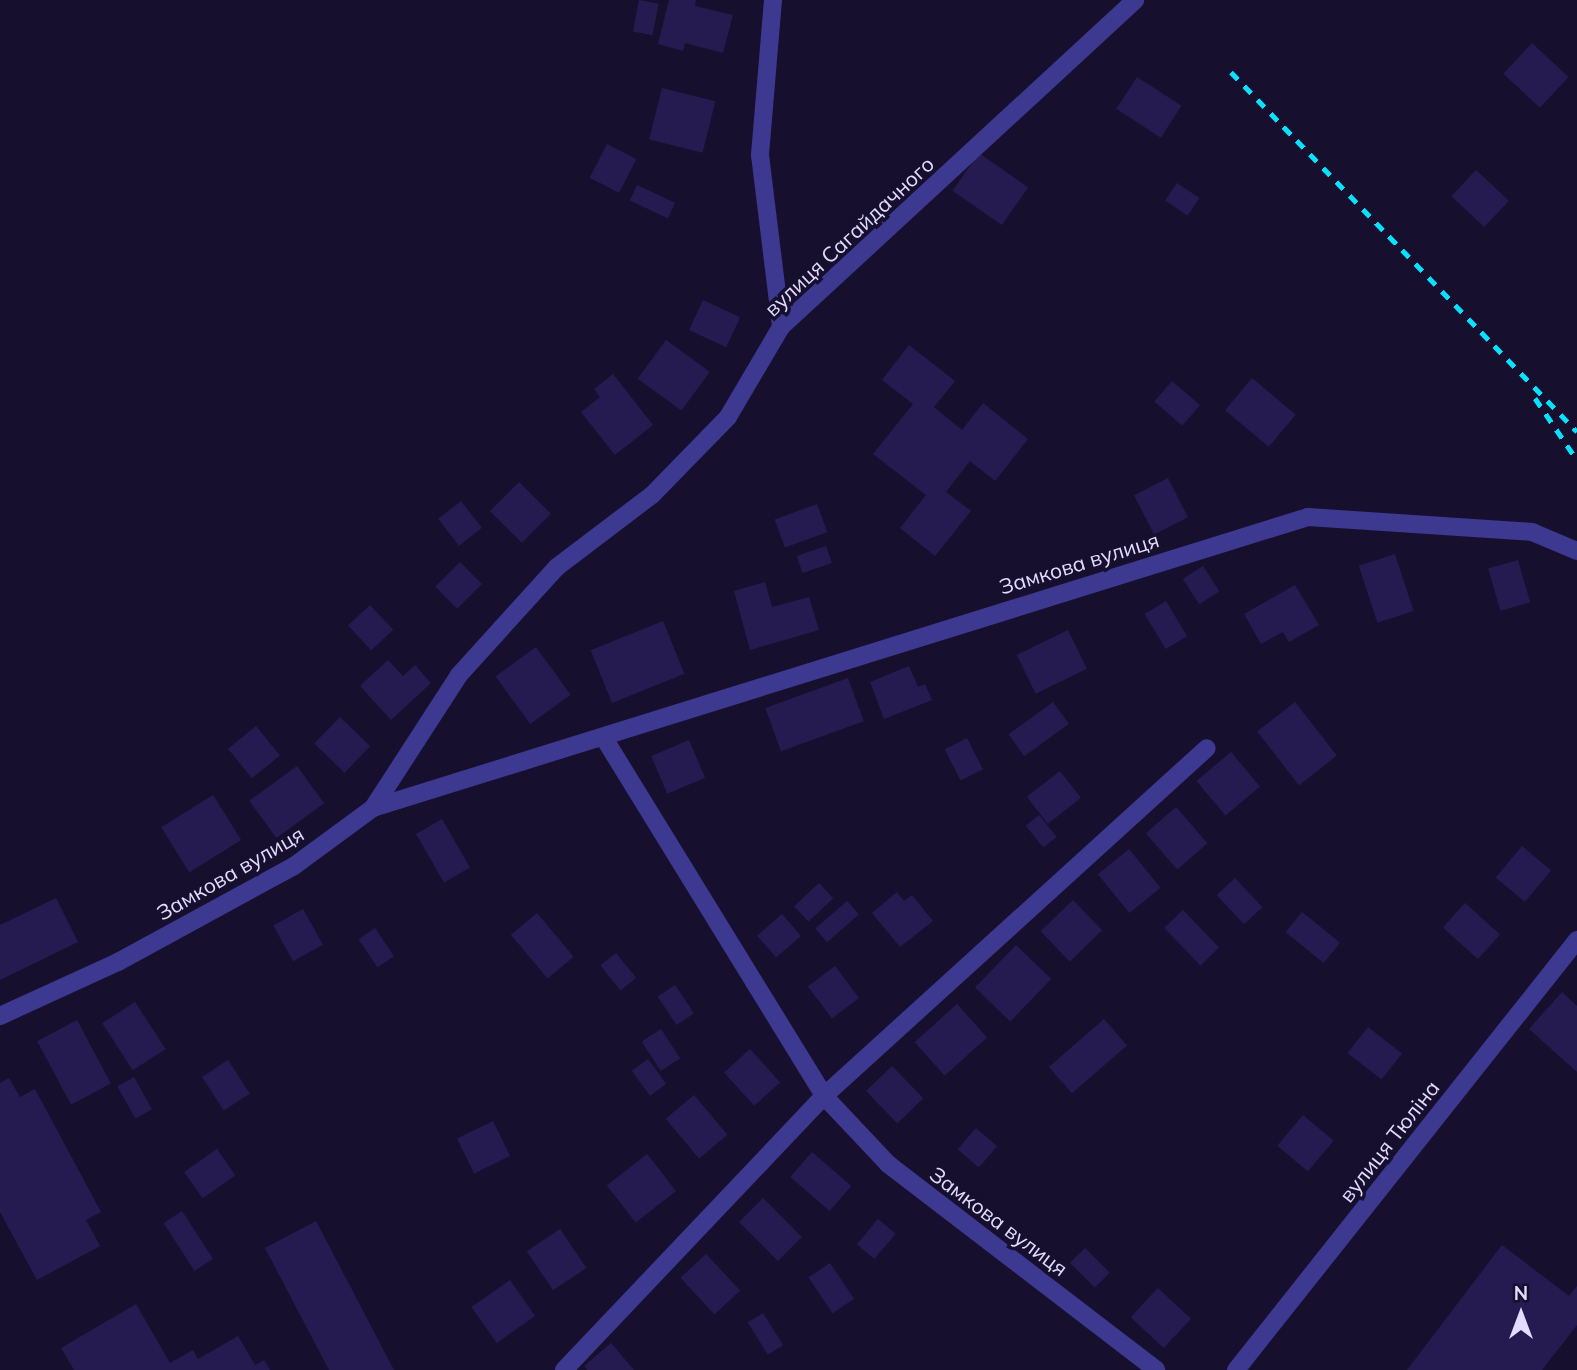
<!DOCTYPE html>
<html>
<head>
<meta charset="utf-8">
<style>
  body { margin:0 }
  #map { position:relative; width:1577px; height:1370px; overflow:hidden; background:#16102e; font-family:Mulish,sans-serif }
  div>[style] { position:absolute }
  .building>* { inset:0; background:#261b50; transform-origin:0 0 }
  .minor>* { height:18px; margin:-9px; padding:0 9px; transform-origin:9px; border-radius:9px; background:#3d3890 }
  .rail>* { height:5px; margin-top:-2.5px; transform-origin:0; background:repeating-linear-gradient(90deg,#09e2ff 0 10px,transparent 0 19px) }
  span { translate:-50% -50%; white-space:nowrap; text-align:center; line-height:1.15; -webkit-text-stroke:7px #16102e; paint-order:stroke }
  .street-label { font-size:21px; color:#e2ddff }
  .north { position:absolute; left:1486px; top:1279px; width:70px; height:70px; -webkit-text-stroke:5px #16102e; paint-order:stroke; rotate:0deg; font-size:19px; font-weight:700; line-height:28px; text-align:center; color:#e2ddff }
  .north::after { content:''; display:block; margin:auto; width:24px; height:32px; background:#e2ddff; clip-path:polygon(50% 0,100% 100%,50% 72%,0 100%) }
</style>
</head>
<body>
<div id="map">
  <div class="building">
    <div style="left:639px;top:0;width:20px;height:32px;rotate:11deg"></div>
    <div style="clip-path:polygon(669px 0,696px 0,695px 6px,733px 15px,723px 53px,685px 43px,683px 51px,658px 44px)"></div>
    <div style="left:1532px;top:43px;width:50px;height:42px;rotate:43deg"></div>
    <div style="left:1137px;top:77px;width:53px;height:38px;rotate:33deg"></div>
    <div style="left:662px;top:88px;width:55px;height:53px;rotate:14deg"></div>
    <div style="left:607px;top:144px;width:33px;height:38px;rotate:27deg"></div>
    <div style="left:979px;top:153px;width:60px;height:46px;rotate:35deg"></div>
    <div style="left:1476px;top:170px;width:45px;height:36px;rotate:43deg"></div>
    <div style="left:1177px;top:183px;width:27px;height:21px;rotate:34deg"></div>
    <div style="left:637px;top:185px;width:42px;height:17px;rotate:25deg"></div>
    <div style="left:703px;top:300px;width:41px;height:33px;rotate:25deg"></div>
    <div style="left:666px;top:340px;width:54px;height:48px;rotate:36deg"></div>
    <div style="clip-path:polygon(909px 345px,955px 381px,934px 407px,962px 430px,983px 403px,1028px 439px,995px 481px,970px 461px,946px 492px,971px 511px,935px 556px,900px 528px,926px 495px,873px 454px,913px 404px,882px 380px)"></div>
    <div style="clip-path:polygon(613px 374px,653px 425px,615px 455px,581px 412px,600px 397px,594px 389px)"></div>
    <div style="left:1252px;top:378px;width:57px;height:42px;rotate:40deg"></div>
    <div style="left:1172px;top:381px;width:37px;height:27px;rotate:41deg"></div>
    <div style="left:1168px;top:478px;width:44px;height:38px;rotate:63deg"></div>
    <div style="left:519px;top:482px;width:45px;height:41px;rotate:45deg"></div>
    <div style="left:461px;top:501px;width:34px;height:29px;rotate:52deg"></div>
    <div style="left:817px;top:504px;width:30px;height:45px;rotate:70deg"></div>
    <div style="left:826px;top:546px;width:18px;height:31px;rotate:71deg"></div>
    <div style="left:1395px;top:554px;width:60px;height:38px;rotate:72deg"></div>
    <div style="left:1518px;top:560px;width:44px;height:31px;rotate:74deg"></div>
    <div style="left:460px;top:562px;width:31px;height:35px;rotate:45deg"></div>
    <div style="left:1203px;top:566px;width:30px;height:24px;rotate:57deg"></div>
    <div style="clip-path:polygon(765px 582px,772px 607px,809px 597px,819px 630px,750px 650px,734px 591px)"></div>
    <div style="clip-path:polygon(1295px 585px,1319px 625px,1289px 642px,1283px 632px,1261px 644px,1244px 614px)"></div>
    <div style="left:1166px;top:601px;width:41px;height:25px;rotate:59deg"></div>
    <div style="left:370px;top:605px;width:34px;height:30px;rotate:47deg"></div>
    <div style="left:663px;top:621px;width:57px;height:78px;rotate:68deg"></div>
    <div style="left:1068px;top:630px;width:43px;height:57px;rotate:64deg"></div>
    <div style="left:536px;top:647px;width:59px;height:50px;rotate:54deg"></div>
    <div style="clip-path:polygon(388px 660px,403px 676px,415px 665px,431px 683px,391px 720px,360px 686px)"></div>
    <div style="clip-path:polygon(909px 666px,918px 687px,925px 684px,932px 700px,884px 719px,870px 682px)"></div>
    <div style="left:848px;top:678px;width:46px;height:88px;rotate:70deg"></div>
    <div style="left:1053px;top:702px;width:27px;height:55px;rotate:54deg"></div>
    <div style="left:1295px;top:702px;width:68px;height:48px;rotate:52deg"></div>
    <div style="left:340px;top:717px;width:42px;height:37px;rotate:44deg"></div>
    <div style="left:256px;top:726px;width:38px;height:36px;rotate:51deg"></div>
    <div style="left:967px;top:738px;width:35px;height:25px;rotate:63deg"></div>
    <div style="left:689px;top:740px;width:41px;height:41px;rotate:67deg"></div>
    <div style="left:1231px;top:752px;width:45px;height:45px;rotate:50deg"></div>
    <div style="left:297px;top:766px;width:46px;height:59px;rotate:54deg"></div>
    <div style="left:1060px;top:771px;width:34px;height:42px;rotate:52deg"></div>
    <div style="left:213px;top:795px;width:53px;height:61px;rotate:58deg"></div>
    <div style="left:1176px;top:807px;width:48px;height:40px;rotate:49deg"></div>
    <div style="left:1039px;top:815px;width:28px;height:17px;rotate:51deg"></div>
    <div style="left:442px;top:819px;width:56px;height:30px;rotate:60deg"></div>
    <div style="left:1522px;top:846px;width:38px;height:41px;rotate:40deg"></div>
    <div style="left:1129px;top:849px;width:50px;height:40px;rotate:51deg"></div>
    <div style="left:1235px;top:878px;width:40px;height:25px;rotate:47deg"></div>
    <div style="left:819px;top:883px;width:21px;height:34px;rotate:47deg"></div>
    <div style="clip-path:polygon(897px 892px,904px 901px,912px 895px,933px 921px,900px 947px,872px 913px)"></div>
    <div style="clip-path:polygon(56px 898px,78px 942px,0 980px,0 925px)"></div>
    <div style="left:1073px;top:900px;width:42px;height:45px;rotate:46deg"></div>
    <div style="left:847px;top:901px;width:18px;height:42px;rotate:49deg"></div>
    <div style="left:1465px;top:903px;width:47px;height:33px;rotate:42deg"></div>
    <div style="left:303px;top:909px;width:41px;height:34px;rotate:61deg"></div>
    <div style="left:1183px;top:910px;width:52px;height:26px;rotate:46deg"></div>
    <div style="left:1302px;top:912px;width:49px;height:26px;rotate:39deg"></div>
    <div style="left:537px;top:913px;width:57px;height:34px;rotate:50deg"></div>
    <div style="left:782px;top:914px;width:29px;height:33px;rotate:49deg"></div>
    <div style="left:375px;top:928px;width:34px;height:20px;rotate:56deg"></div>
    <div style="left:1016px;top:945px;width:49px;height:59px;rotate:44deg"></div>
    <div style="left:616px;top:953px;width:32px;height:20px;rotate:51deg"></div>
    <div style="left:835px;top:966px;width:40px;height:34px;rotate:53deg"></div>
    <div style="left:675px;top:985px;width:34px;height:21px;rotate:56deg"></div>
    <div style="clip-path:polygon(1562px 992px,1577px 1006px,1577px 1072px,1529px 1029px)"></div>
    <div style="left:135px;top:1002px;width:56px;height:39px;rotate:57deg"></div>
    <div style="left:957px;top:1004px;width:45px;height:57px;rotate:48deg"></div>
    <div style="left:1104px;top:1019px;width:35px;height:73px;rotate:49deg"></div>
    <div style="left:77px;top:1020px;width:72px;height:45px;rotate:62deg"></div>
    <div style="left:1368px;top:1027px;width:43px;height:33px;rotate:38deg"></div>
    <div style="left:661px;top:1029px;width:35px;height:23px;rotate:57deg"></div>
    <div style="left:750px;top:1049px;width:45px;height:35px;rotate:48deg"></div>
    <div style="left:648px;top:1059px;width:31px;height:20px;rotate:54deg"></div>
    <div style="left:228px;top:1060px;width:40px;height:31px;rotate:57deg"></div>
    <div style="left:892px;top:1066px;width:45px;height:36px;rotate:46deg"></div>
    <div style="left:134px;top:1077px;width:37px;height:19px;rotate:61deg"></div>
    <div style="clip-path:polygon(9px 1078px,20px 1097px,35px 1089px,101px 1212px,86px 1220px,100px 1246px,37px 1280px,0 1212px,0 1083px)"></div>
    <div style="left:694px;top:1095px;width:52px;height:37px;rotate:50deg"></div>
    <div style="left:1303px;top:1115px;width:40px;height:40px;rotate:40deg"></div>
    <div style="left:493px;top:1121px;width:39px;height:40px;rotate:64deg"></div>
    <div style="left:976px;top:1128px;width:28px;height:28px;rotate:41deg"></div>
    <div style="left:217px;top:1149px;width:32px;height:40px;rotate:55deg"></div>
    <div style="left:812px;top:1152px;width:52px;height:33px;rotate:41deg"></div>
    <div style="left:647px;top:1154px;width:47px;height:51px;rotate:52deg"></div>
    <div style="left:763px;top:1198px;width:55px;height:34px;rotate:45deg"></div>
    <div style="left:182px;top:1211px;width:57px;height:22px;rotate:57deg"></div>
    <div style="left:878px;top:1219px;width:23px;height:33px;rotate:40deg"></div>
    <div style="clip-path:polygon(316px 1221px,394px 1370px,329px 1370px,265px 1248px)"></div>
    <div style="left:560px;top:1229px;width:47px;height:40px;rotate:56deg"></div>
    <div style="clip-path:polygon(1502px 1245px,1569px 1296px,1577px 1286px,1577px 1325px,1542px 1370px,1407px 1370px)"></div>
    <div style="left:1085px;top:1248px;width:35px;height:21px;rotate:45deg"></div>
    <div style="left:706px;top:1254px;width:50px;height:35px;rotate:47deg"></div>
    <div style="left:830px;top:1263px;width:43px;height:26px;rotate:56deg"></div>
    <div style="left:510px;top:1280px;width:44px;height:47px;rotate:55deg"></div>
    <div style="left:1158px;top:1288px;width:45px;height:40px;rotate:43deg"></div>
    <div style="clip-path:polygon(136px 1304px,170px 1363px,193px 1350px,198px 1359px,238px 1336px,255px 1365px,264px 1360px,270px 1370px,74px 1370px,61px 1348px)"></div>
    <div style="left:763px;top:1313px;width:38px;height:18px;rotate:58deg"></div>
    <div style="clip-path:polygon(611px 1343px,634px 1370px,587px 1370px,584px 1366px)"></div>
  </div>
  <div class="minor">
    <div style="left:773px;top:0;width:156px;rotate:94.8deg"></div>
    <div style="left:760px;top:155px;width:173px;rotate:83deg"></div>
    <div style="left:604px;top:738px;width:420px;rotate:58.4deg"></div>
    <div style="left:824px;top:1096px;width:93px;rotate:46.7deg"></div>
    <div style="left:888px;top:1164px;width:338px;rotate:37.5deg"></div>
    <div style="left:373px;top:808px;width:158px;rotate:-57.1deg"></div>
    <div style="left:459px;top:675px;width:146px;rotate:-47.8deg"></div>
    <div style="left:557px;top:567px;width:119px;rotate:-37.2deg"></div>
    <div style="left:652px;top:495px;width:109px;rotate:-45.7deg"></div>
    <div style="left:728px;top:417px;width:104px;rotate:-59.5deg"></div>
    <div style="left:781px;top:327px;width:482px;rotate:-42.7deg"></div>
    <div style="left:0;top:1016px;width:130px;rotate:-24.6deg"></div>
    <div style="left:118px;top:962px;width:200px;rotate:-28.6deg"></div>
    <div style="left:294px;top:866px;width:98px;rotate:-36.3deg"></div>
    <div style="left:373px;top:808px;width:979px;rotate:-17.29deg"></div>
    <div style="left:1308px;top:517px;width:225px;rotate:3.8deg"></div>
    <div style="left:1532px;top:532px;width:49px;rotate:22.9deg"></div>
    <div style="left:564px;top:1370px;width:378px;rotate:-46.5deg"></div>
    <div style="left:824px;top:1096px;width:517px;rotate:-42.26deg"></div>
    <div style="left:1236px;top:1370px;width:549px;rotate:-51.58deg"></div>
  </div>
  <div class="rail">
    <div style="left:1231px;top:72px;width:499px;rotate:46.1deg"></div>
    <div style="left:1535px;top:398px;width:75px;rotate:55.9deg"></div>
  </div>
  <div class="street-label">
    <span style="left:849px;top:236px;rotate:-43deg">вулиця Сагайдачного</span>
    <span style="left:1079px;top:563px;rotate:-17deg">Замкова вулиця</span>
    <span style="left:230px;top:873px;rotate:-30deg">Замкова вулиця</span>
    <span style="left:1389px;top:1141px;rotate:-52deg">вулиця Тюліна</span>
    <span style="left:999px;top:1221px;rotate:37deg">Замкова вулиця</span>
  </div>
  <div class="north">N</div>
</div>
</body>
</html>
